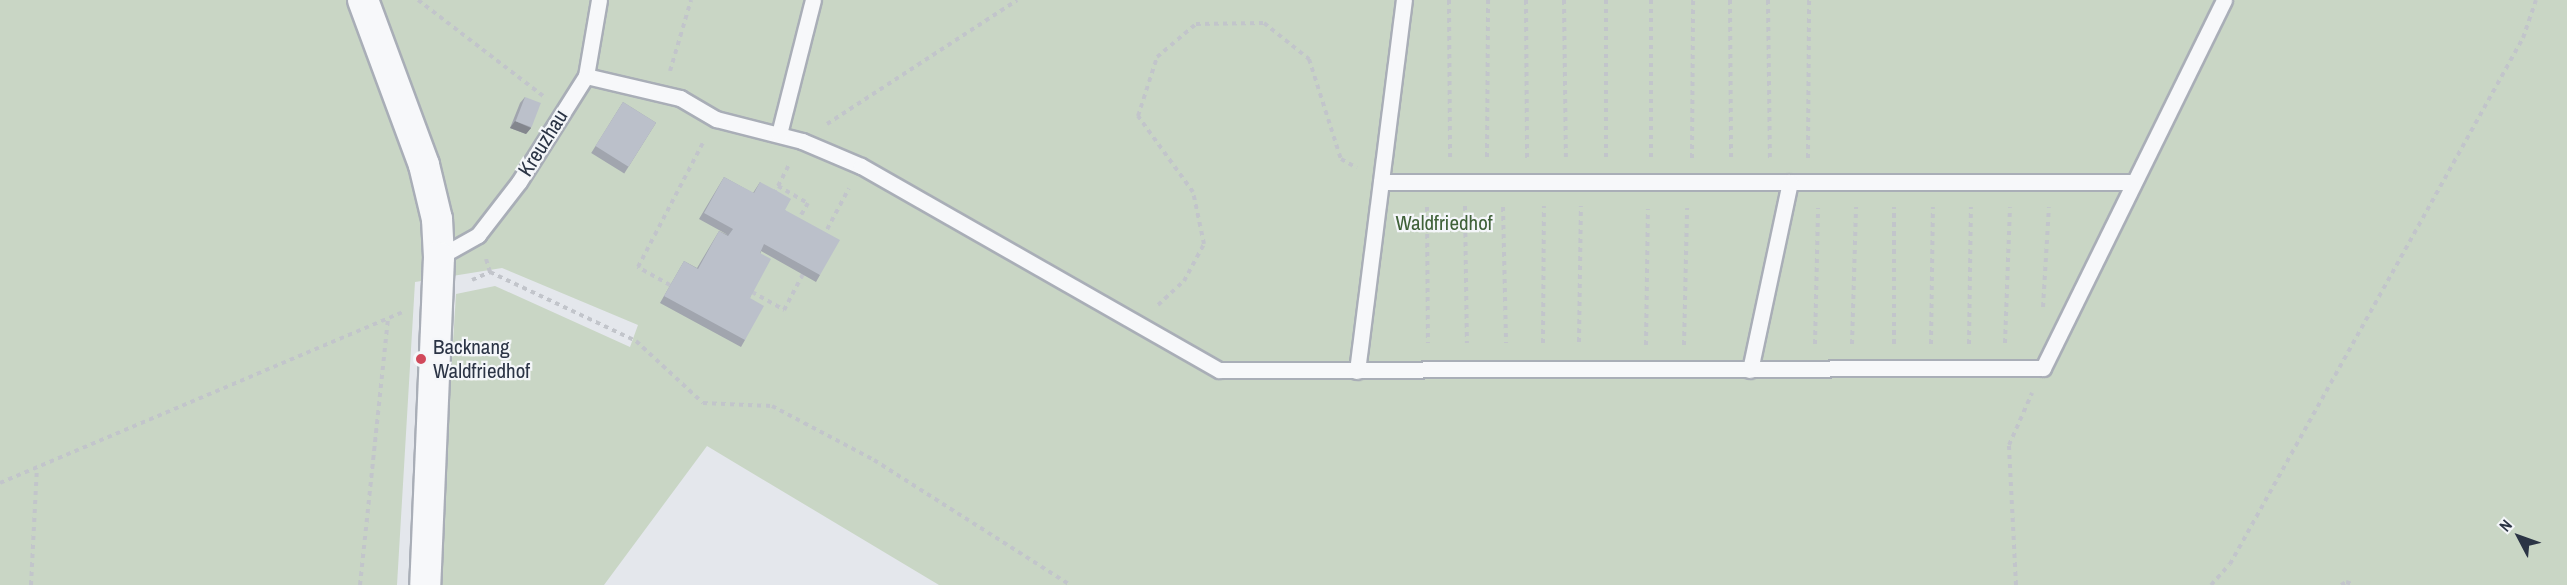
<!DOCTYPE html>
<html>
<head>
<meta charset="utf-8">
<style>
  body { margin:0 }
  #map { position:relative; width:2567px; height:585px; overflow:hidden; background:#e4e7ec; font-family:"Archivo Narrow",sans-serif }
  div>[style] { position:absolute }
  .green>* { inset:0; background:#c9d6c5 }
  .path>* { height:4px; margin-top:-2px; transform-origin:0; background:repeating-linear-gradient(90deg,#c2c5cb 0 4.5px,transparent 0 9px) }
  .roads { filter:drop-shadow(2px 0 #a9aeb7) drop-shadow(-2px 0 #a9aeb7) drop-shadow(0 2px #a9aeb7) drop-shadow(0 -2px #a9aeb7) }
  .service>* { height:15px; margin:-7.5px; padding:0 7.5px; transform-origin:7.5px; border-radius:7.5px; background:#f7f8fa }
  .minor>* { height:30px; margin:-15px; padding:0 15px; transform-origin:15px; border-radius:15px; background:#f7f8fa }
  .wall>* { inset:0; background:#a1a5ae; transform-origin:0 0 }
  .shaded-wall>* { inset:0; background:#83868d }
  .building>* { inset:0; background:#bbc0ca; transform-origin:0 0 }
  .dots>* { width:16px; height:16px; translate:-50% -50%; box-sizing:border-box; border:3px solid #f4f6f9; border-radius:50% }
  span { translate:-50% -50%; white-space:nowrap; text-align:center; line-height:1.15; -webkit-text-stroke:4.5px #f4f6f9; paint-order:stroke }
  .street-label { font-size:21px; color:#2b3445 }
  .park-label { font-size:21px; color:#3f6138 }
  .poi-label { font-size:21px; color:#2b3445 }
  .left { translate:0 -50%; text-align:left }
  .north { position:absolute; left:2489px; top:507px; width:60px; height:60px; -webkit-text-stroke:4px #f4f6f9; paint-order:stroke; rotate:311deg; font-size:16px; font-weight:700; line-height:24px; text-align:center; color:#2b3445 }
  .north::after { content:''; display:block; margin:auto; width:21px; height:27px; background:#2b3445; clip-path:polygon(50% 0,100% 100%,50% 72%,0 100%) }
</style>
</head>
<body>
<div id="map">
  <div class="green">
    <div style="clip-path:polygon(0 0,2567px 0,2567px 585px,939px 585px,707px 446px,604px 585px,438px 585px,456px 294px,495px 286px,630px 347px,638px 325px,502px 268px,415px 282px,397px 585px,0 585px)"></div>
  </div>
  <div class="path">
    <div style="left:418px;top:0;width:158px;rotate:37.5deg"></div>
    <div style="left:1449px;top:0;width:157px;rotate:89.6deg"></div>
    <div style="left:1526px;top:0;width:158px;rotate:89.6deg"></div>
    <div style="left:1564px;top:0;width:157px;rotate:89.3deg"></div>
    <div style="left:1651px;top:0;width:158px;rotate:90deg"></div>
    <div style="left:1730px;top:0;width:157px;rotate:89.6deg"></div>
    <div style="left:1768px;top:0;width:158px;rotate:89.3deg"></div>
    <div style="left:670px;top:71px;width:74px;rotate:-73.5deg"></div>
    <div style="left:827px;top:124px;width:227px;rotate:-33.1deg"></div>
    <div style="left:1487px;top:157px;width:157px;rotate:-89.6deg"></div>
    <div style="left:1606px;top:157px;width:157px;rotate:-90deg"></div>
    <div style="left:1692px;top:158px;width:158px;rotate:-89.6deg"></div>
    <div style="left:1808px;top:158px;width:158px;rotate:-89.6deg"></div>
    <div style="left:778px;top:186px;width:34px;rotate:30deg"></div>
    <div style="left:808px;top:203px;width:22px;rotate:120deg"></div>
    <div style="left:774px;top:194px;width:35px;rotate:-63deg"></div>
    <div style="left:1465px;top:206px;width:137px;rotate:89.2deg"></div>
    <div style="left:1427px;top:207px;width:136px;rotate:89.6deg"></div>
    <div style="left:1503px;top:207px;width:136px;rotate:88.7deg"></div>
    <div style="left:823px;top:237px;width:55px;rotate:-62deg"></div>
    <div style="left:486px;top:259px;width:14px;rotate:73deg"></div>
    <div style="left:490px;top:272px;width:161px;rotate:25.3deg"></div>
    <div style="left:636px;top:341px;width:91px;rotate:42.8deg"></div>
    <div style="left:703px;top:403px;width:69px;rotate:2.5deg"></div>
    <div style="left:772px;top:406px;width:115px;rotate:27.9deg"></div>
    <div style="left:874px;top:460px;width:232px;rotate:32.5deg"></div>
    <div style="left:472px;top:280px;width:20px;rotate:-24deg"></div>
    <div style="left:670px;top:285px;width:37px;rotate:-151deg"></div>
    <div style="left:638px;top:267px;width:142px;rotate:-62.4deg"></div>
    <div style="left:752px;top:292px;width:37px;rotate:29deg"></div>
    <div style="left:784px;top:310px;width:41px;rotate:-62.2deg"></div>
    <div style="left:1158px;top:305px;width:35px;rotate:-43deg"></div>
    <div style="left:1184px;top:281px;width:42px;rotate:-61.6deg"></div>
    <div style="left:1204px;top:244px;width:53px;rotate:-101.9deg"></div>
    <div style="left:1193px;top:192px;width:94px;rotate:-125.9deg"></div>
    <div style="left:1138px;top:116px;width:62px;rotate:-72.1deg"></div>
    <div style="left:1157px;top:57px;width:51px;rotate:-40.2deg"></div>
    <div style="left:1196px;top:24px;width:68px;rotate:-0.8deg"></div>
    <div style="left:1264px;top:23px;width:58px;rotate:38.7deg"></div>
    <div style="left:1309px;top:59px;width:105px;rotate:72.3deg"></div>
    <div style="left:1341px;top:159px;width:18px;rotate:29deg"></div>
    <div style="left:2043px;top:307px;width:100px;rotate:-86.6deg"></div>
    <div style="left:1579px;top:342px;width:136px;rotate:-89.2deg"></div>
    <div style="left:1543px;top:343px;width:137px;rotate:-89.6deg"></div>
    <div style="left:2005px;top:343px;width:136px;rotate:-87.9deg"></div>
    <div style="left:1815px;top:344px;width:136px;rotate:-88.7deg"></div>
    <div style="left:1852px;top:344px;width:137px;rotate:-88.3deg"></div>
    <div style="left:1894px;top:344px;width:137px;rotate:-90deg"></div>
    <div style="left:1931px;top:344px;width:137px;rotate:-89.2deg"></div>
    <div style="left:1969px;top:344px;width:137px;rotate:-89.2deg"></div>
    <div style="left:1646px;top:345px;width:136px;rotate:-89.2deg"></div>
    <div style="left:1684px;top:345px;width:137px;rotate:-88.7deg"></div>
    <div style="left:0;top:483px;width:437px;rotate:-23deg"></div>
    <div style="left:31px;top:585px;width:117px;rotate:-87.1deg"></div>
    <div style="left:360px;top:585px;width:267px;rotate:-84deg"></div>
    <div style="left:2016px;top:585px;width:140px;rotate:-92.9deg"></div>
    <div style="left:2009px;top:445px;width:57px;rotate:-66.1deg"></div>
    <div style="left:2211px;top:585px;width:28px;rotate:-48deg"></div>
    <div style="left:2230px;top:564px;width:602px;rotate:-60.88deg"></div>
    <div style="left:2523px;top:38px;width:40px;rotate:-71.1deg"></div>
    <div style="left:2341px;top:585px;width:6px;rotate:-31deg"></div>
    <div style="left:2346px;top:582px;width:9px;rotate:18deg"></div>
  </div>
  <div class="roads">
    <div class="service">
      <div style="left:586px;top:76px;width:97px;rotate:13.2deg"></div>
      <div style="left:680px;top:98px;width:42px;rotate:30.3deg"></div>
      <div style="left:716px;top:119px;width:89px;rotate:14.3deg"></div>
      <div style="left:802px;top:141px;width:64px;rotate:23deg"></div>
      <div style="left:861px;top:166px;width:412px;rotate:29.7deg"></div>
      <div style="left:1219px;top:370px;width:824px;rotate:-0.14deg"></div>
      <div style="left:2043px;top:368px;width:410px;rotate:-63.8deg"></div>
      <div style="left:779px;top:134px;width:138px;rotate:-75.8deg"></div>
      <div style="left:1381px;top:182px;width:753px"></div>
      <div style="left:439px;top:257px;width:45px;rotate:-29.4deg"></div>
      <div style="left:478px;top:235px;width:67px;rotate:-52.3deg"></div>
      <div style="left:519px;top:182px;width:125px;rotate:-57.7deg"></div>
      <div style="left:586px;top:76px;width:77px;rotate:-80.3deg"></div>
      <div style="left:1750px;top:370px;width:192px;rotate:-78deg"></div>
      <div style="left:1357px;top:371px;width:374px;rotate:-82.8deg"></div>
    </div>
    <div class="minor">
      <div style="left:363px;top:0;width:176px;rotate:69.7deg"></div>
      <div style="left:424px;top:165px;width:56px;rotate:76.5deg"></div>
      <div style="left:437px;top:219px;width:38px;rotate:87deg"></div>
      <div style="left:439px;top:257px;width:328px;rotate:92.4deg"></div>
    </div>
  </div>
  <div class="wall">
    <div style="clip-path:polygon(525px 97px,531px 128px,526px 134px,510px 128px,520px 103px)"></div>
    <div style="left:623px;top:102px;width:39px;height:60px;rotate:32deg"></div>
    <div style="clip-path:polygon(724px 177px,753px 193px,760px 182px,785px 210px,820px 275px,816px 282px,761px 251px,750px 298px,745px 340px,741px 347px,660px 303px,684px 261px,697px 268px,719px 231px,728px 235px,699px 219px)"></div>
  </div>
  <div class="shaded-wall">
    <div style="clip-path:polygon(515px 121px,531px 128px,526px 134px,510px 128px)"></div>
  </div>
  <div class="building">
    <div style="left:525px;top:97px;width:17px;height:26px;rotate:21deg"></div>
    <div style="left:623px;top:102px;width:39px;height:52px;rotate:32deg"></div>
    <div style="clip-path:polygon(724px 177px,754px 193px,760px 182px,777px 191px,791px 199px,785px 210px,840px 240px,820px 275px,764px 244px,760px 253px,771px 259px,750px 298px,764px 306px,745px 340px,664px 296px,684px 261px,698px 269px,719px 231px,728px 236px,733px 229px,704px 213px)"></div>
  </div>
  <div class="dots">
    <div style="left:421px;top:359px;background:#d1495b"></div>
  </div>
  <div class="street-label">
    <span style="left:543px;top:143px;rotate:-58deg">Kreuzhau</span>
  </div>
  <div class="park-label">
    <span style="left:1444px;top:223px">Waldfriedhof</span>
  </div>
  <div class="poi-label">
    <span class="left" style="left:433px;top:359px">Backnang<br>Waldfriedhof</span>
  </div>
  <div class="north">N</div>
</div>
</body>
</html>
